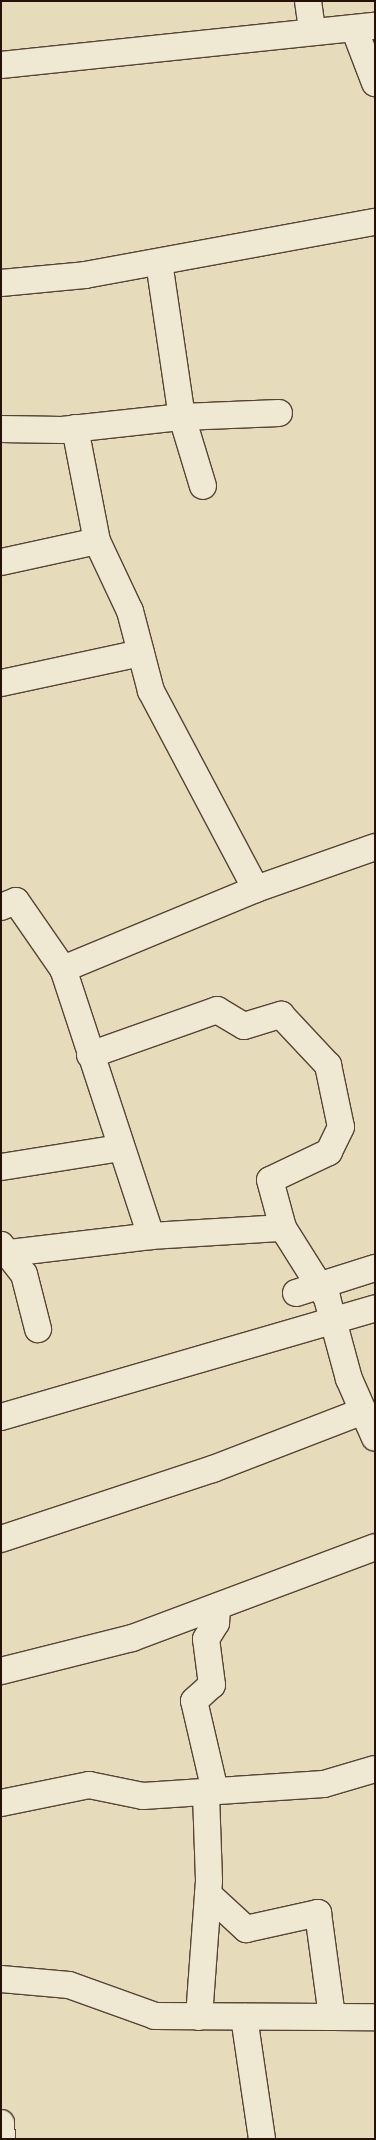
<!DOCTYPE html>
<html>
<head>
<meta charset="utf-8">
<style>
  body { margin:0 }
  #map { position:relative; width:376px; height:2140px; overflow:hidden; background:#e6dcbb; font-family:"Gentium Book Plus",serif }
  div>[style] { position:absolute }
  .roads { filter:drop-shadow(1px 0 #564433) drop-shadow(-1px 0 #564433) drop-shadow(0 1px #564433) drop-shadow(0 -1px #564433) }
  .minor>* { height:26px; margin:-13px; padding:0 13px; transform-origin:13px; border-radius:13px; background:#efe8d3 }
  span { translate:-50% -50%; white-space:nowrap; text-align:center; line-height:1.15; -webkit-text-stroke:4px #efe8d3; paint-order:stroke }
  .frame { position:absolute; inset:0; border:2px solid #261106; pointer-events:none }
</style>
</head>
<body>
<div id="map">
  <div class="roads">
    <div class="minor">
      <div style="left:308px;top:1px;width:29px;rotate:82deg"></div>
      <div style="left:354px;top:28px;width:59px;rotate:69.1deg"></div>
      <div style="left:1px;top:65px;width:376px;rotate:-6deg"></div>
      <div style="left:159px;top:262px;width:157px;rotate:81.6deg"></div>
      <div style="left:182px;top:417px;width:72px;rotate:73.1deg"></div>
      <div style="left:1px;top:283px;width:84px;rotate:-5.4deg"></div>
      <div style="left:85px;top:275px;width:295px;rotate:-10.4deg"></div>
      <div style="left:75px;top:428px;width:115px;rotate:79deg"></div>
      <div style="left:97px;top:541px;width:77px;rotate:64.8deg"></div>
      <div style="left:130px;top:611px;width:83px;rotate:75.3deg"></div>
      <div style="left:151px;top:691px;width:224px;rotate:62.1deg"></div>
      <div style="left:1px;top:429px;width:61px;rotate:0.9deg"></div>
      <div style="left:62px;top:430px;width:121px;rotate:-6.2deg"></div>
      <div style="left:182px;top:417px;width:97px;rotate:-2.4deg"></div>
      <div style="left:1px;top:562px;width:98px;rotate:-12.3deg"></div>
      <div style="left:1px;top:683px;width:143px;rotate:-12.1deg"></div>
      <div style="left:1px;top:907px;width:16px;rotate:-22deg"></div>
      <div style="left:16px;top:901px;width:83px;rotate:55.3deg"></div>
      <div style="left:90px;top:1055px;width:135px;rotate:-19.5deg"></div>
      <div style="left:217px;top:1010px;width:31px;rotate:31deg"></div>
      <div style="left:244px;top:1026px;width:39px;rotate:-17deg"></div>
      <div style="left:281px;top:1015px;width:69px;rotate:46.8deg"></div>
      <div style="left:328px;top:1065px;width:63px;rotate:78.2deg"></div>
      <div style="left:341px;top:1127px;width:28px;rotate:116deg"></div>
      <div style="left:329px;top:1152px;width:65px;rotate:154.6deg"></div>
      <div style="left:270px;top:1180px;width:50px;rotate:74.8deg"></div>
      <div style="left:283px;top:1228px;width:83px;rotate:57.8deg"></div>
      <div style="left:327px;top:1298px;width:84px;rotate:74.8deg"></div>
      <div style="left:349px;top:1379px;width:64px;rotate:66.2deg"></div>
      <div style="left:1px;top:1167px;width:121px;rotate:-9.1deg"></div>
      <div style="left:151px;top:1236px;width:281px;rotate:-108.2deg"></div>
      <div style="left:63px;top:969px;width:209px;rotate:-22.5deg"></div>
      <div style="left:256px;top:889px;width:126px;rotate:-19.4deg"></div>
      <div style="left:1px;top:1245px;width:37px;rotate:52deg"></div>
      <div style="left:24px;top:1274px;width:57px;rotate:75.7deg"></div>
      <div style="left:1px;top:1254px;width:151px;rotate:-6.8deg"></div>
      <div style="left:151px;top:1236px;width:132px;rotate:-3.5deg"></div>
      <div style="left:296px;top:1293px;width:83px;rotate:-17.6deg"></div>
      <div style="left:1px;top:1417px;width:390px;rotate:-16.2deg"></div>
      <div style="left:1px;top:1539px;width:223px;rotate:-18.3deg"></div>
      <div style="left:213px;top:1469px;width:161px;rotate:-21.1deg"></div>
      <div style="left:1px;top:1671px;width:135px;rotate:-14.1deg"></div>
      <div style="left:132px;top:1638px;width:259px;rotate:-20.5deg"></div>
      <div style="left:215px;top:1791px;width:92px;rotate:-103.1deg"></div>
      <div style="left:194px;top:1701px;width:24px;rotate:-42deg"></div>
      <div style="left:212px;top:1685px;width:46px;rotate:-97.4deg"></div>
      <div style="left:206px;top:1639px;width:19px;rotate:-58deg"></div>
      <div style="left:216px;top:1623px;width:16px;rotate:-86deg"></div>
      <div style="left:1px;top:1803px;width:90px;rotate:-11.6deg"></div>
      <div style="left:89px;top:1785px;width:55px;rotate:11.5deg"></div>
      <div style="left:143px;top:1796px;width:181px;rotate:-3.8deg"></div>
      <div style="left:324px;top:1784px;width:53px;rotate:-16.4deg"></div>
      <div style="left:208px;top:1894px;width:52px;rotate:42.6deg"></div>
      <div style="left:246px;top:1929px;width:74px;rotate:-12.5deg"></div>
      <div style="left:318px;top:1913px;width:105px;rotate:82.3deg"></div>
      <div style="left:1px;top:1979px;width:68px;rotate:5deg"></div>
      <div style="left:69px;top:1985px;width:91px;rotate:19.8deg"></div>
      <div style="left:155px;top:2016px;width:220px;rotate:0.3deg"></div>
      <div style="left:199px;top:2017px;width:137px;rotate:-85.8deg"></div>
      <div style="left:209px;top:1880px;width:88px;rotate:-92deg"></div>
      <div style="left:244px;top:2017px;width:123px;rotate:81.6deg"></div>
      <div style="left:1px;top:2123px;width:16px;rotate:86deg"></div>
    </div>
  </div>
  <div class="frame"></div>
</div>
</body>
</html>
